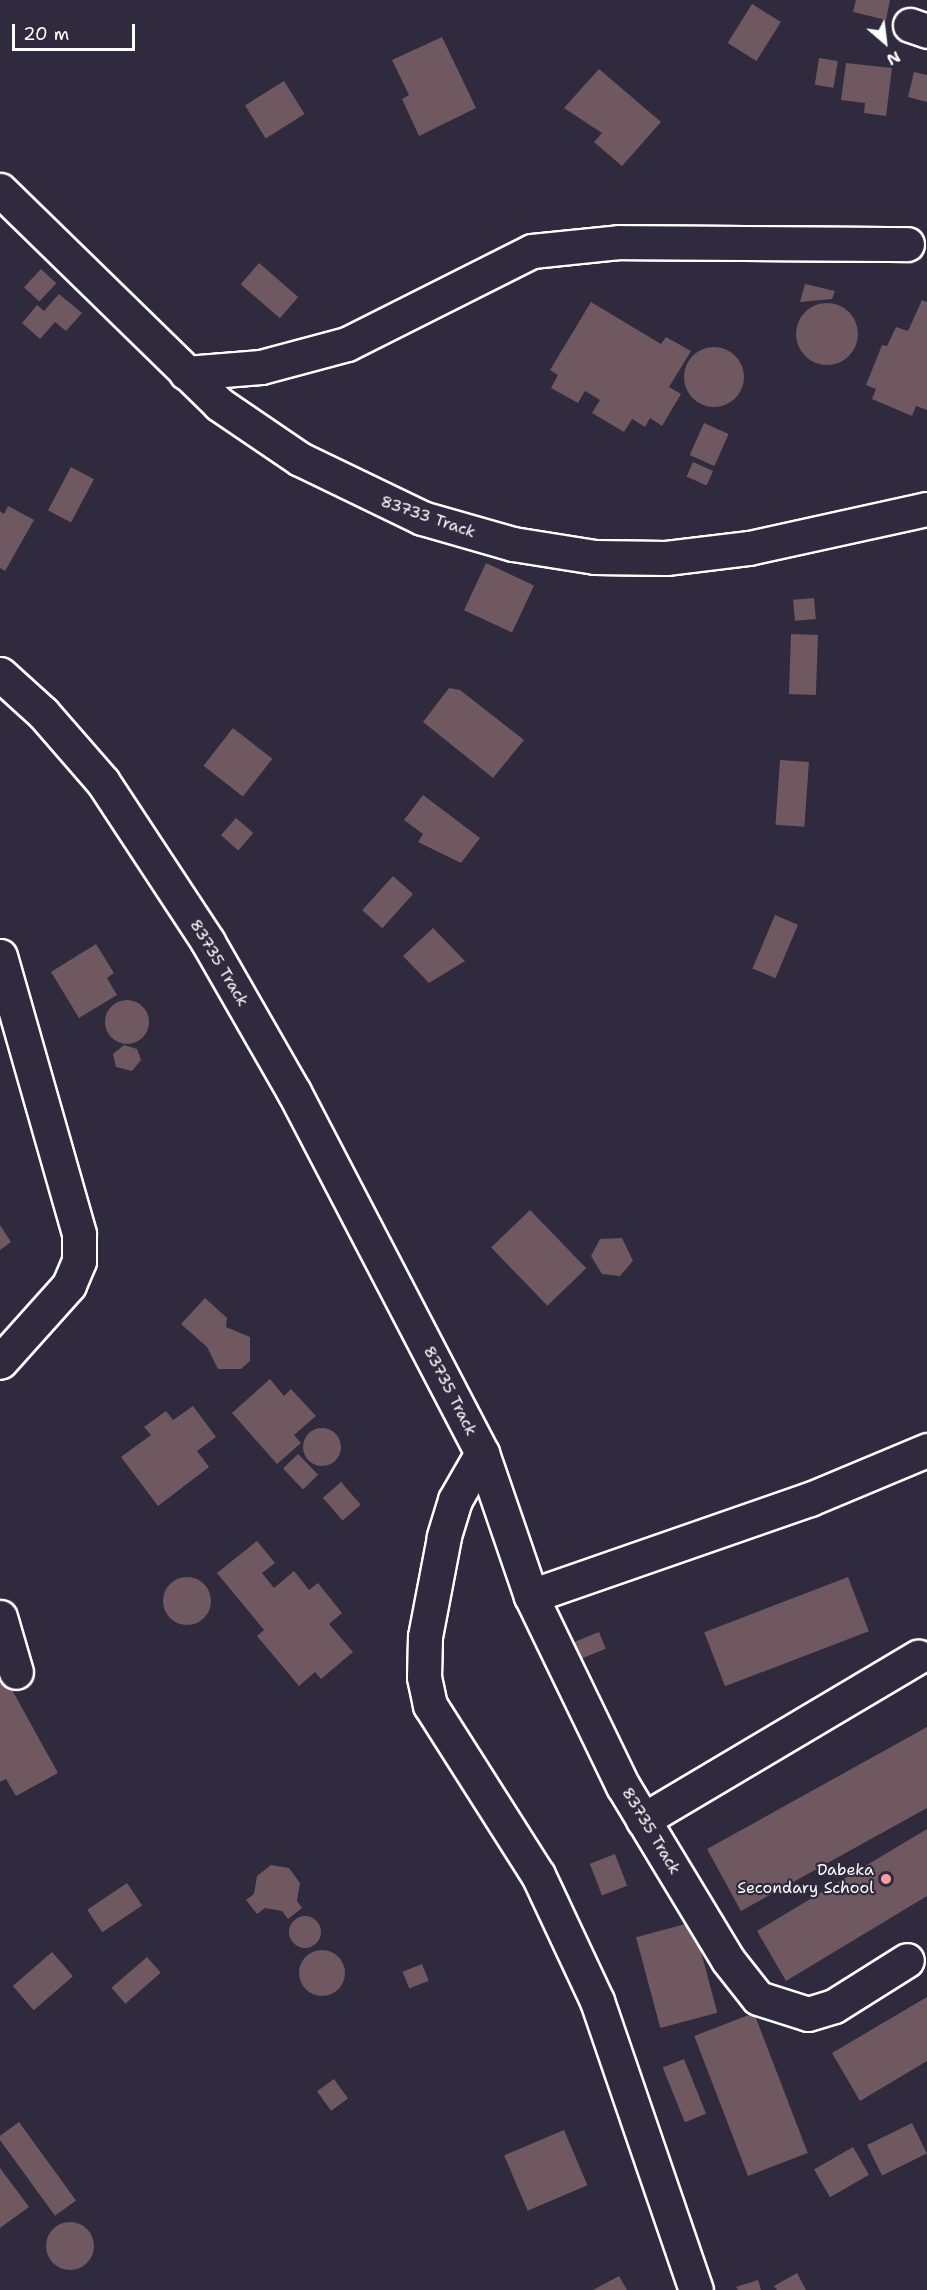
<!DOCTYPE html>
<html>
<head>
<meta charset="utf-8">
<style>
  body { margin:0 }
  #map { position:relative; width:927px; height:2290px; overflow:hidden; background:#2f2a3d; font-family:"Shantell Sans",sans-serif }
  div>[style] { position:absolute }
  .building>* { inset:0; background:#6f5860; transform-origin:0 0 }
  .round { border-radius:50% }
  .roads { filter:drop-shadow(2px 0 #fff) drop-shadow(-2px 0 #fff) drop-shadow(0 2px #fff) drop-shadow(0 -2px #fff) }
  .minor>* { height:33px; margin:-16.5px; padding:0 16.5px; transform-origin:16.5px; border-radius:16.5px; background:#2f2a3d }
  .dots>* { width:16px; height:16px; translate:-50% -50%; box-sizing:border-box; border:3px solid #2f2a3d; border-radius:50% }
  span { translate:-50% -50%; white-space:nowrap; text-align:center; line-height:1.15; -webkit-text-stroke:4.5px #2f2a3d; paint-order:stroke }
  .street-label { font-size:16px; color:#fff }
  .poi-label { font-size:16px; color:#fff }
  .right { translate:-100% -50%; text-align:right }
  .north { position:absolute; left:855px; top:12px; width:60px; height:60px; -webkit-text-stroke:4px #2f2a3d; paint-order:stroke; rotate:152deg; font-size:16px; font-weight:700; line-height:24px; text-align:center; color:#fff }
  .north::after { content:''; display:block; margin:auto; width:21px; height:27px; background:#fff; clip-path:polygon(50% 0,100% 100%,50% 72%,0 100%) }
  .scale { position:absolute; left:12px; top:24px; width:123px; height:27px; box-sizing:border-box; border:3px solid #fff; border-top:0; padding-left:8px; font-size:18px; line-height:21px; white-space:nowrap; color:#fff; -webkit-text-stroke:4px #2f2a3d; paint-order:stroke }
</style>
</head>
<body>
<div id="map">
  <div class="building">
    <div style="clip-path:polygon(856px 0,890px 0,886px 20px,853px 12px)"></div>
    <div style="left:752px;top:4px;width:34px;height:46px;rotate:32deg"></div>
    <div style="clip-path:polygon(442px 37px,476px 108px,419px 136px,402px 99px,409px 95px,392px 60px)"></div>
    <div style="left:819px;top:58px;width:19px;height:27px;rotate:9deg"></div>
    <div style="clip-path:polygon(846px 63px,892px 68px,886px 116px,864px 113px,865px 103px,841px 100px)"></div>
    <div style="clip-path:polygon(599px 69px,661px 122px,622px 166px,594px 142px,602px 133px,564px 108px)"></div>
    <div style="clip-path:polygon(914px 72px,927px 75px,927px 102px,908px 97px)"></div>
    <div style="left:284px;top:81px;width:39px;height:46px;rotate:58deg"></div>
    <div style="left:259px;top:263px;width:52px;height:28px;rotate:41deg"></div>
    <div style="left:41px;top:269px;width:21px;height:25px;rotate:43deg"></div>
    <div style="clip-path:polygon(805px 284px,835px 291px,832px 299px,800px 302px)"></div>
    <div style="clip-path:polygon(59px 294px,82px 313px,66px 331px,55px 322px,40px 339px,22px 323px,37px 305px,44px 311px)"></div>
    <div style="clip-path:polygon(922px 300px,927px 302px,927px 410px,916px 406px,912px 416px,872px 399px,876px 389px,866px 385px,882px 345px,887px 346px,896px 327px,908px 331px)"></div>
    <div style="clip-path:polygon(591px 302px,661px 344px,666px 337px,691px 351px,669px 387px,681px 394px,662px 426px,650px 418px,645px 427px,632px 419px,624px 432px,592px 413px,600px 400px,585px 391px,578px 403px,551px 388px,558px 375px,550px 370px)"></div>
    <div class="round" style="left:796px;top:303px;width:62px;height:62px"></div>
    <div class="round" style="left:684px;top:347px;width:60px;height:60px"></div>
    <div style="left:704px;top:423px;width:27px;height:35px;rotate:24deg"></div>
    <div style="left:693px;top:462px;width:22px;height:16px;rotate:24deg"></div>
    <div style="left:71px;top:467px;width:26px;height:49px;rotate:28deg"></div>
    <div style="clip-path:polygon(8px 506px,34px 520px,5px 571px,0 568px,0 511px,4px 514px)"></div>
    <div style="left:486px;top:563px;width:53px;height:52px;rotate:25deg"></div>
    <div style="left:814px;top:598px;width:21px;height:21px;rotate:85deg"></div>
    <div style="left:791px;top:634px;width:27px;height:60px;rotate:2deg"></div>
    <div style="clip-path:polygon(449px 688px,460px 690px,524px 740px,493px 778px,423px 722px)"></div>
    <div style="left:233px;top:728px;width:50px;height:48px;rotate:38deg"></div>
    <div style="left:780px;top:760px;width:29px;height:65px;rotate:4deg"></div>
    <div style="clip-path:polygon(423px 795px,480px 838px,461px 863px,418px 842px,423px 834px,404px 820px)"></div>
    <div style="left:236px;top:818px;width:23px;height:23px;rotate:41deg"></div>
    <div style="left:393px;top:876px;width:27px;height:46px;rotate:42deg"></div>
    <div style="left:775px;top:915px;width:25px;height:58px;rotate:23deg"></div>
    <div style="clip-path:polygon(433px 928px,465px 961px,429px 983px,403px 956px)"></div>
    <div style="clip-path:polygon(96px 944px,114px 973px,107px 978px,117px 995px,79px 1018px,51px 972px)"></div>
    <div class="round" style="left:105px;top:1000px;width:44px;height:44px"></div>
    <div style="clip-path:polygon(124px 1045px,137px 1049px,141px 1060px,132px 1071px,116px 1067px,113px 1054px)"></div>
    <div style="left:530px;top:1210px;width:81px;height:54px;rotate:46deg"></div>
    <div style="clip-path:polygon(0 1225px,11px 1242px,0 1250px)"></div>
    <div style="clip-path:polygon(622px 1238px,633px 1261px,620px 1276px,602px 1274px,591px 1256px,600px 1239px)"></div>
    <div style="clip-path:polygon(205px 1298px,227px 1318px,226px 1327px,250px 1337px,250px 1361px,241px 1369px,218px 1369px,207px 1347px,181px 1324px)"></div>
    <div style="clip-path:polygon(270px 1379px,284px 1396px,291px 1389px,316px 1416px,294px 1435px,301px 1443px,277px 1464px,232px 1413px)"></div>
    <div style="clip-path:polygon(193px 1406px,216px 1437px,197px 1451px,209px 1467px,158px 1506px,121px 1457px,151px 1435px,144px 1427px,166px 1411px,173px 1420px)"></div>
    <div class="round" style="left:303px;top:1428px;width:38px;height:38px"></div>
    <div style="left:298px;top:1454px;width:29px;height:21px;rotate:46deg"></div>
    <div style="left:341px;top:1482px;width:30px;height:24px;rotate:49deg"></div>
    <div style="clip-path:polygon(257px 1541px,275px 1563px,262px 1573px,274px 1588px,294px 1571px,309px 1590px,318px 1583px,342px 1613px,329px 1624px,353px 1652px,321px 1679px,315px 1672px,299px 1686px,257px 1636px,264px 1630px,217px 1573px)"></div>
    <div style="left:848px;top:1577px;width:58px;height:154px;rotate:69deg"></div>
    <div class="round" style="left:163px;top:1577px;width:48px;height:48px"></div>
    <div style="left:599px;top:1632px;width:18px;height:28px;rotate:68deg"></div>
    <div style="clip-path:polygon(6px 1679px,58px 1773px,16px 1796px,6px 1779px,0 1782px,0 1682px)"></div>
    <div style="clip-path:polygon(927px 1727px,927px 1808px,741px 1911px,707px 1849px)"></div>
    <div style="clip-path:polygon(927px 1829px,927px 1896px,786px 1981px,757px 1931px)"></div>
    <div style="left:615px;top:1854px;width:34px;height:27px;rotate:69deg"></div>
    <div style="clip-path:polygon(271px 1865px,289px 1868px,300px 1883px,297px 1901px,302px 1908px,288px 1919px,282px 1911px,265px 1908px,257px 1914px,246px 1900px,254px 1894px,257px 1876px)"></div>
    <div style="left:127px;top:1883px;width:27px;height:48px;rotate:56deg"></div>
    <div class="round" style="left:289px;top:1916px;width:32px;height:32px"></div>
    <div style="left:693px;top:1922px;width:94px;height:59px;rotate:75deg"></div>
    <div class="round" style="left:299px;top:1950px;width:46px;height:46px"></div>
    <div style="left:52px;top:1952px;width:32px;height:52px;rotate:49deg"></div>
    <div style="left:147px;top:1957px;width:21px;height:47px;rotate:49deg"></div>
    <div style="left:422px;top:1964px;width:18px;height:21px;rotate:68deg"></div>
    <div style="clip-path:polygon(927px 1997px,927px 2061px,860px 2101px,832px 2053px)"></div>
    <div style="left:754px;top:2013px;width:150px;height:64px;rotate:69deg"></div>
    <div style="left:684px;top:2059px;width:59px;height:23px;rotate:68deg"></div>
    <div style="left:334px;top:2079px;width:24px;height:21px;rotate:54deg"></div>
    <div style="left:19px;top:2122px;width:97px;height:26px;rotate:54deg"></div>
    <div style="left:912px;top:2123px;width:34px;height:50px;rotate:64deg"></div>
    <div style="left:564px;top:2130px;width:60px;height:65px;rotate:67deg"></div>
    <div style="left:853px;top:2147px;width:32px;height:45px;rotate:60deg"></div>
    <div style="clip-path:polygon(0 2168px,29px 2207px,0 2228px)"></div>
    <div class="round" style="left:46px;top:2222px;width:48px;height:48px"></div>
    <div style="clip-path:polygon(797px 2273px,806px 2290px,777px 2290px,774px 2286px)"></div>
    <div style="clip-path:polygon(619px 2276px,627px 2290px,593px 2290px)"></div>
    <div style="clip-path:polygon(758px 2280px,761px 2290px,738px 2290px,736px 2287px)"></div>
  </div>
  <div class="roads">
    <div class="minor">
      <div style="left:910px;top:25px;width:18px;rotate:19deg"></div>
      <div style="left:0;top:190px;width:306px;rotate:44.3deg"></div>
      <div style="left:219px;top:404px;width:98px;rotate:34.2deg"></div>
      <div style="left:300px;top:459px;width:136px;rotate:25.8deg"></div>
      <div style="left:422px;top:518px;width:95px;rotate:15.9deg"></div>
      <div style="left:513px;top:544px;width:83px;rotate:9deg"></div>
      <div style="left:595px;top:557px;width:71px;rotate:0.8deg"></div>
      <div style="left:666px;top:558px;width:84px;rotate:-6.9deg"></div>
      <div style="left:749px;top:548px;width:182px;rotate:-12.4deg"></div>
      <div style="left:186px;top:373px;width:75px;rotate:-4.6deg"></div>
      <div style="left:261px;top:367px;width:89px;rotate:-15deg"></div>
      <div style="left:347px;top:344px;width:207px;rotate:-26.7deg"></div>
      <div style="left:532px;top:251px;width:87px;rotate:-5.9deg"></div>
      <div style="left:619px;top:242px;width:288px;rotate:0.4deg"></div>
      <div style="left:0;top:674px;width:58px;rotate:42.2deg"></div>
      <div style="left:43px;top:713px;width:91px;rotate:49deg"></div>
      <div style="left:103px;top:782px;width:191px;rotate:56.7deg"></div>
      <div style="left:208px;top:942px;width:173px;rotate:60.2deg"></div>
      <div style="left:294px;top:1092px;width:407px;rotate:62.5deg"></div>
      <div style="left:482px;top:1453px;width:151px;rotate:71.1deg"></div>
      <div style="left:531px;top:1596px;width:211px;rotate:64.2deg"></div>
      <div style="left:623px;top:1786px;width:203px;rotate:58.9deg"></div>
      <div style="left:728px;top:1960px;width:48px;rotate:51.7deg"></div>
      <div style="left:758px;top:1998px;width:52px;rotate:17.7deg"></div>
      <div style="left:808px;top:2014px;width:27px;rotate:-17deg"></div>
      <div style="left:834px;top:2006px;width:86px;rotate:-32.2deg"></div>
      <div style="left:0;top:956px;width:289px;rotate:74.1deg"></div>
      <div style="left:79px;top:1234px;width:27px;rotate:90deg"></div>
      <div style="left:79px;top:1261px;width:26px;rotate:113deg"></div>
      <div style="left:69px;top:1285px;width:103px;rotate:131.9deg"></div>
      <div style="left:482px;top:1453px;width:54px;rotate:119.9deg"></div>
      <div style="left:455px;top:1500px;width:39px;rotate:107deg"></div>
      <div style="left:444px;top:1537px;width:102px;rotate:100.8deg"></div>
      <div style="left:425px;top:1637px;width:40px;rotate:91.4deg"></div>
      <div style="left:424px;top:1677px;width:29px;rotate:78deg"></div>
      <div style="left:430px;top:1705px;width:201px;rotate:57.6deg"></div>
      <div style="left:538px;top:1875px;width:139px;rotate:64.9deg"></div>
      <div style="left:597px;top:2001px;width:305px;rotate:71.1deg"></div>
      <div style="left:531px;top:1596px;width:295px;rotate:-19.2deg"></div>
      <div style="left:810px;top:1499px;width:127px;rotate:-22.7deg"></div>
      <div style="left:0;top:1617px;width:57px;rotate:73.8deg"></div>
      <div style="left:643px;top:1820px;width:320px;rotate:-30.7deg"></div>
    </div>
  </div>
  <div class="dots">
    <div style="left:886px;top:1879px;background:#ff9aa2"></div>
  </div>
  <div class="street-label">
    <span style="left:428px;top:517px;rotate:19deg">83733 Track</span>
    <span style="left:219px;top:963px;rotate:59deg">83735 Track</span>
    <span style="left:450px;top:1391px;rotate:63deg">83735 Track</span>
    <span style="left:651px;top:1831px;rotate:59deg">83735 Track</span>
  </div>
  <div class="poi-label">
    <span class="right" style="left:874px;top:1879px">Dabeka<br>Secondary School</span>
  </div>
  <div class="north">N</div>
  <div class="scale">20 m</div>
</div>
</body>
</html>
